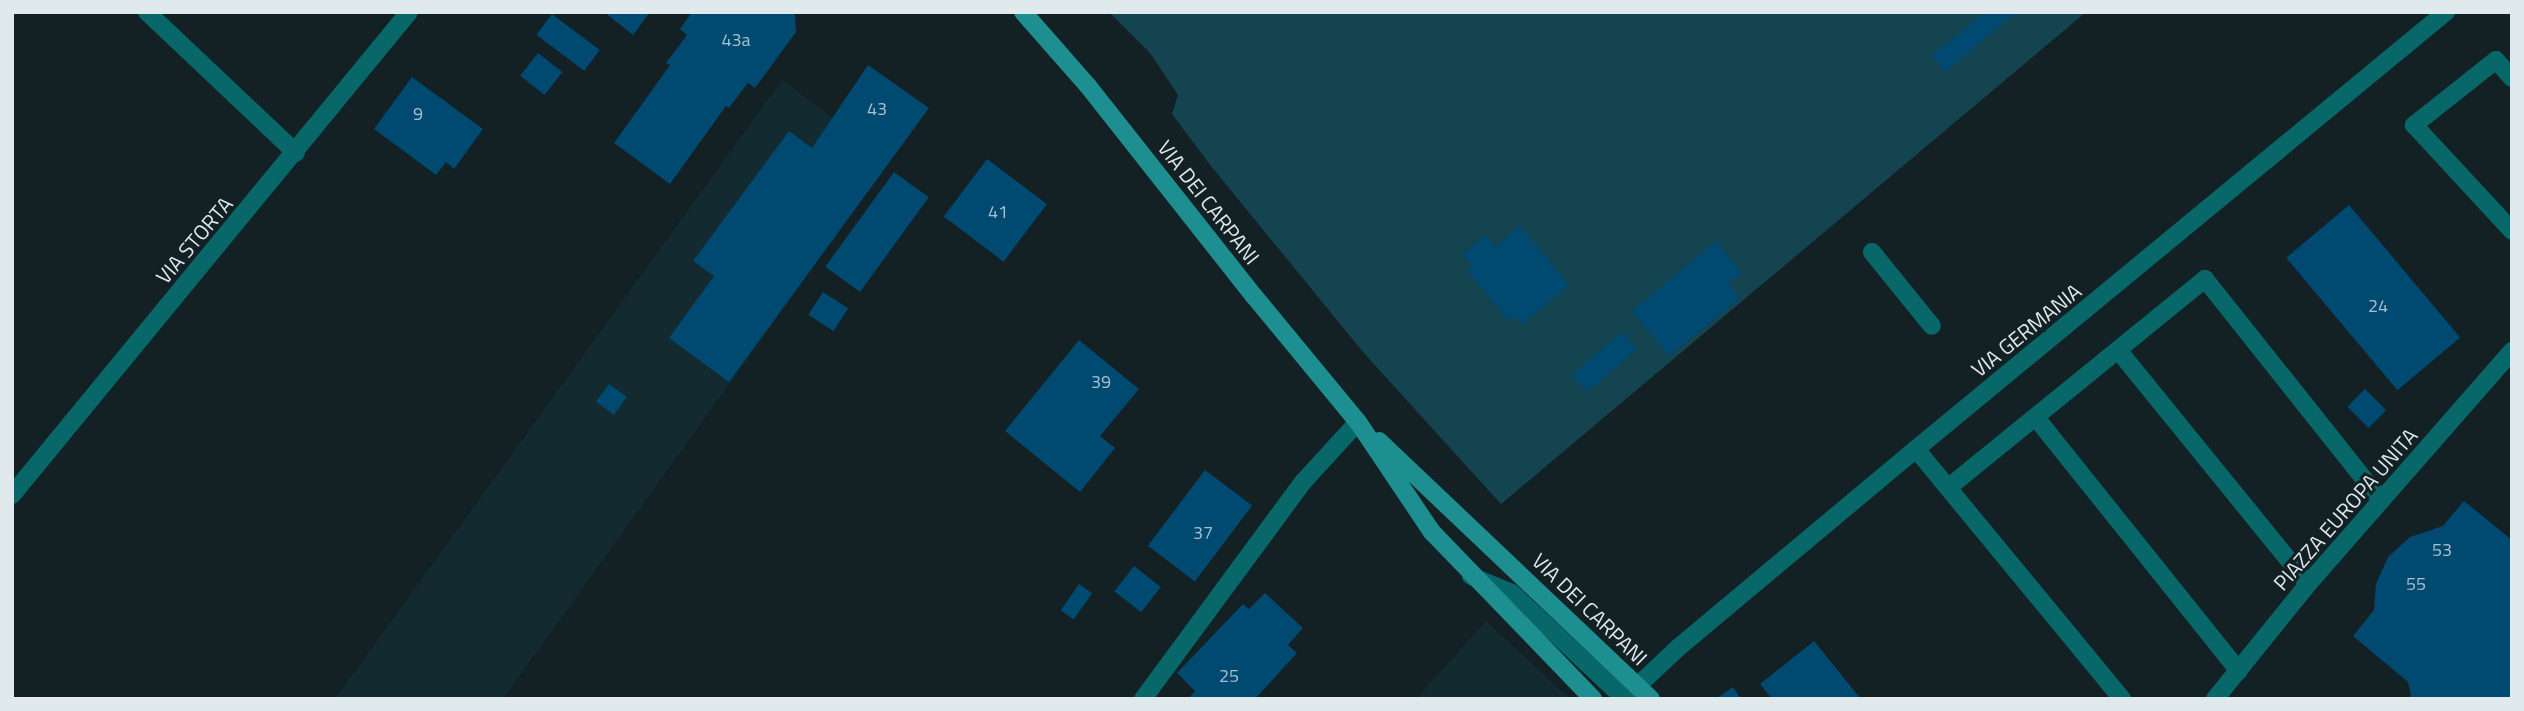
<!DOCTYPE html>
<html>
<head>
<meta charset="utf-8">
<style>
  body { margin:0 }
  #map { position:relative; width:2524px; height:711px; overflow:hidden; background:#132125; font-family:"Titillium Web",sans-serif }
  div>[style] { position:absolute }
  .built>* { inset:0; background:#142a31 }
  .green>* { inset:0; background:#154451 }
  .building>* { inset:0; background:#004970; transform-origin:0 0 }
  .lane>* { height:18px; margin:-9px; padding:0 9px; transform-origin:9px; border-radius:9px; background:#086869 }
  .street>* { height:18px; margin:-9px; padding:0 9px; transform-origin:9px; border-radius:9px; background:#086869 }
  .secondary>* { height:18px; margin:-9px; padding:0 9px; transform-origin:9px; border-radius:9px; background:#1d8f90 }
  span { translate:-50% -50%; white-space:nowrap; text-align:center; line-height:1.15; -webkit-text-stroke:6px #132125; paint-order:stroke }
  .number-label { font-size:18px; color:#a8c1cd }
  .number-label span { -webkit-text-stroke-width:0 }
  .street-label { font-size:21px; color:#e0e9ec }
  .frame { position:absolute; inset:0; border:14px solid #e0e9ec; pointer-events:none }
</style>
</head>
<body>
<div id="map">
  <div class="built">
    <div style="clip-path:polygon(782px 80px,890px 160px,503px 699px,335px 699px)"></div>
    <div style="clip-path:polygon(1486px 621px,1570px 699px,1416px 699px)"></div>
  </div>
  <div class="green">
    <div style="clip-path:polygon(1109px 12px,2086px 12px,1501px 504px,1363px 352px,1211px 166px,1172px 114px,1178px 95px,1150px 53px)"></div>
  </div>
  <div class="building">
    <div style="clip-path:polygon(604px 12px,650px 12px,633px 35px)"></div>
    <div style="clip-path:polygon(692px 12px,791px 12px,795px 15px,796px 32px,755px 88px,748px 83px,729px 108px,726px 106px,670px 184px,614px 143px,670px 65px,666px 63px,687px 35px,680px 29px)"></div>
    <div style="clip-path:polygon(1985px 12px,2017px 12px,1945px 72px,1932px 56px)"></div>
    <div style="left:552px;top:14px;width:60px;height:26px;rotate:37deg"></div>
    <div style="left:538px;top:53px;width:31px;height:29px;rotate:38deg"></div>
    <div style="clip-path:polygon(868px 65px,929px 108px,729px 382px,669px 338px,714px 276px,693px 261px,789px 131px,812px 148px)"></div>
    <div style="clip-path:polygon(412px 77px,483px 129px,454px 169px,446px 162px,436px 175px,374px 129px)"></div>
    <div style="left:987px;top:159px;width:75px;height:72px;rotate:37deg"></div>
    <div style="left:894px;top:172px;width:43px;height:117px;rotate:36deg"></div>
    <div style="left:2349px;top:205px;width:173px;height:82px;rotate:50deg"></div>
    <div style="clip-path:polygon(1520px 226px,1569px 285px,1521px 325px,1513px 316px,1508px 320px,1467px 271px,1472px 266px,1463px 255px,1486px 235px,1495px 247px)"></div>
    <div style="clip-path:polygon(1716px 241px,1742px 273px,1728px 283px,1740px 298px,1669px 356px,1632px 311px)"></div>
    <div style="left:823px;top:292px;width:30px;height:27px;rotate:33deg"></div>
    <div style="left:1622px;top:332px;width:23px;height:66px;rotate:50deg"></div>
    <div style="clip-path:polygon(1079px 340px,1139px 389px,1100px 436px,1115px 448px,1080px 492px,1005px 431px)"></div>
    <div style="left:609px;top:384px;width:22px;height:22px;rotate:36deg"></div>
    <div style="left:2365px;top:389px;width:30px;height:25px;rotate:45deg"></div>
    <div style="left:1205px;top:470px;width:59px;height:95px;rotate:37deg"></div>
    <div style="clip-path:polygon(2464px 501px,2512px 540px,2512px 699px,2408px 699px,2411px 695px,2408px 682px,2353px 636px,2374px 610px,2376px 584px,2388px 557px,2410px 537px,2443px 526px)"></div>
    <div style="left:1134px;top:566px;width:34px;height:32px;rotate:38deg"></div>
    <div style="left:1079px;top:584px;width:16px;height:32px;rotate:35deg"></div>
    <div style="clip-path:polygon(1265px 593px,1303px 628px,1288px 645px,1297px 653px,1255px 699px,1188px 699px,1195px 691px,1177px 673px,1243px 604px,1249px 609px)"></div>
    <div style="clip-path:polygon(1814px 641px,1861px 699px,1772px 699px,1760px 684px)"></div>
    <div style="clip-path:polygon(1733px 687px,1741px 699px,1716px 699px)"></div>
  </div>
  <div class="lane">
    <div style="left:147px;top:12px;width:205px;rotate:43.4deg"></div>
    <div style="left:2512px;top:78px;width:24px;rotate:-132deg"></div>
    <div style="left:2496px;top:60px;width:105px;rotate:141.6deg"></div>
    <div style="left:2414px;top:125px;width:144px;rotate:47.2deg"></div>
    <div style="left:1872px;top:252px;width:95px;rotate:51deg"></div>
    <div style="left:2118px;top:350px;width:301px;rotate:50.9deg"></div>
    <div style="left:2037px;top:419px;width:323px;rotate:51.3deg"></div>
    <div style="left:1949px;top:487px;width:330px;rotate:-39.1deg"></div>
    <div style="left:2205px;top:279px;width:283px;rotate:51.5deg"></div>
    <div style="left:1143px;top:699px;width:270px;rotate:-53.6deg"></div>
    <div style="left:1303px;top:482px;width:81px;rotate:-47.5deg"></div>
  </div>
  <div class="street">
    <div style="left:1916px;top:449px;width:324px;rotate:50.5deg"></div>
    <div style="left:12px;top:495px;width:625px;rotate:-50.58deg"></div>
    <div style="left:1471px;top:576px;width:44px;rotate:22.5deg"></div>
    <div style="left:1512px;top:593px;width:139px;rotate:43.2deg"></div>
    <div style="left:1613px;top:688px;width:9px;rotate:32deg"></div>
    <div style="left:1621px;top:693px;width:9px"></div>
    <div style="left:1630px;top:693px;width:67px;rotate:-43.2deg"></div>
    <div style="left:1679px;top:647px;width:309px;rotate:-39.9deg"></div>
    <div style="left:1916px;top:449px;width:687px;rotate:-39.51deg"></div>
    <div style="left:2215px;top:699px;width:148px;rotate:-51deg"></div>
    <div style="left:2308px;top:584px;width:310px;rotate:-48.8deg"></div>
  </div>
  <div class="secondary">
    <div style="left:1023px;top:12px;width:98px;rotate:48.7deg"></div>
    <div style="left:1088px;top:86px;width:268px;rotate:51.7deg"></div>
    <div style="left:1254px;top:296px;width:163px;rotate:50.5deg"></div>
    <div style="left:1358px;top:422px;width:133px;rotate:56.1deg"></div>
    <div style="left:1432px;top:532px;width:232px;rotate:46deg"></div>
    <div style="left:1379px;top:441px;width:375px;rotate:43.5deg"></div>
  </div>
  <div class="number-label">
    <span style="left:736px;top:40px">43a</span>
    <span style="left:877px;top:109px">43</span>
    <span style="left:418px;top:114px">9</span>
    <span style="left:998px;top:212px">41</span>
    <span style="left:2378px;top:306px">24</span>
    <span style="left:1101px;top:382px">39</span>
    <span style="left:1203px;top:533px">37</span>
    <span style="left:2442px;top:550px">53</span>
    <span style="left:2416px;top:584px">55</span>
    <span style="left:1229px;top:676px">25</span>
  </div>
  <div class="street-label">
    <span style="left:1209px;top:202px;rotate:52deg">VIA DEI CARPANI</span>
    <span style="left:194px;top:240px;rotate:-50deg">VIA STORTA</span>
    <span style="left:2026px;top:330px;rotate:-39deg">VIA GERMANIA</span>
    <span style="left:2345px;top:509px;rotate:-49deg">PIAZZA EUROPA UNITA</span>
    <span style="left:1590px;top:609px;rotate:44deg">VIA DEI CARPANI</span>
  </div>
  <div class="frame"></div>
</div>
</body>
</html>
